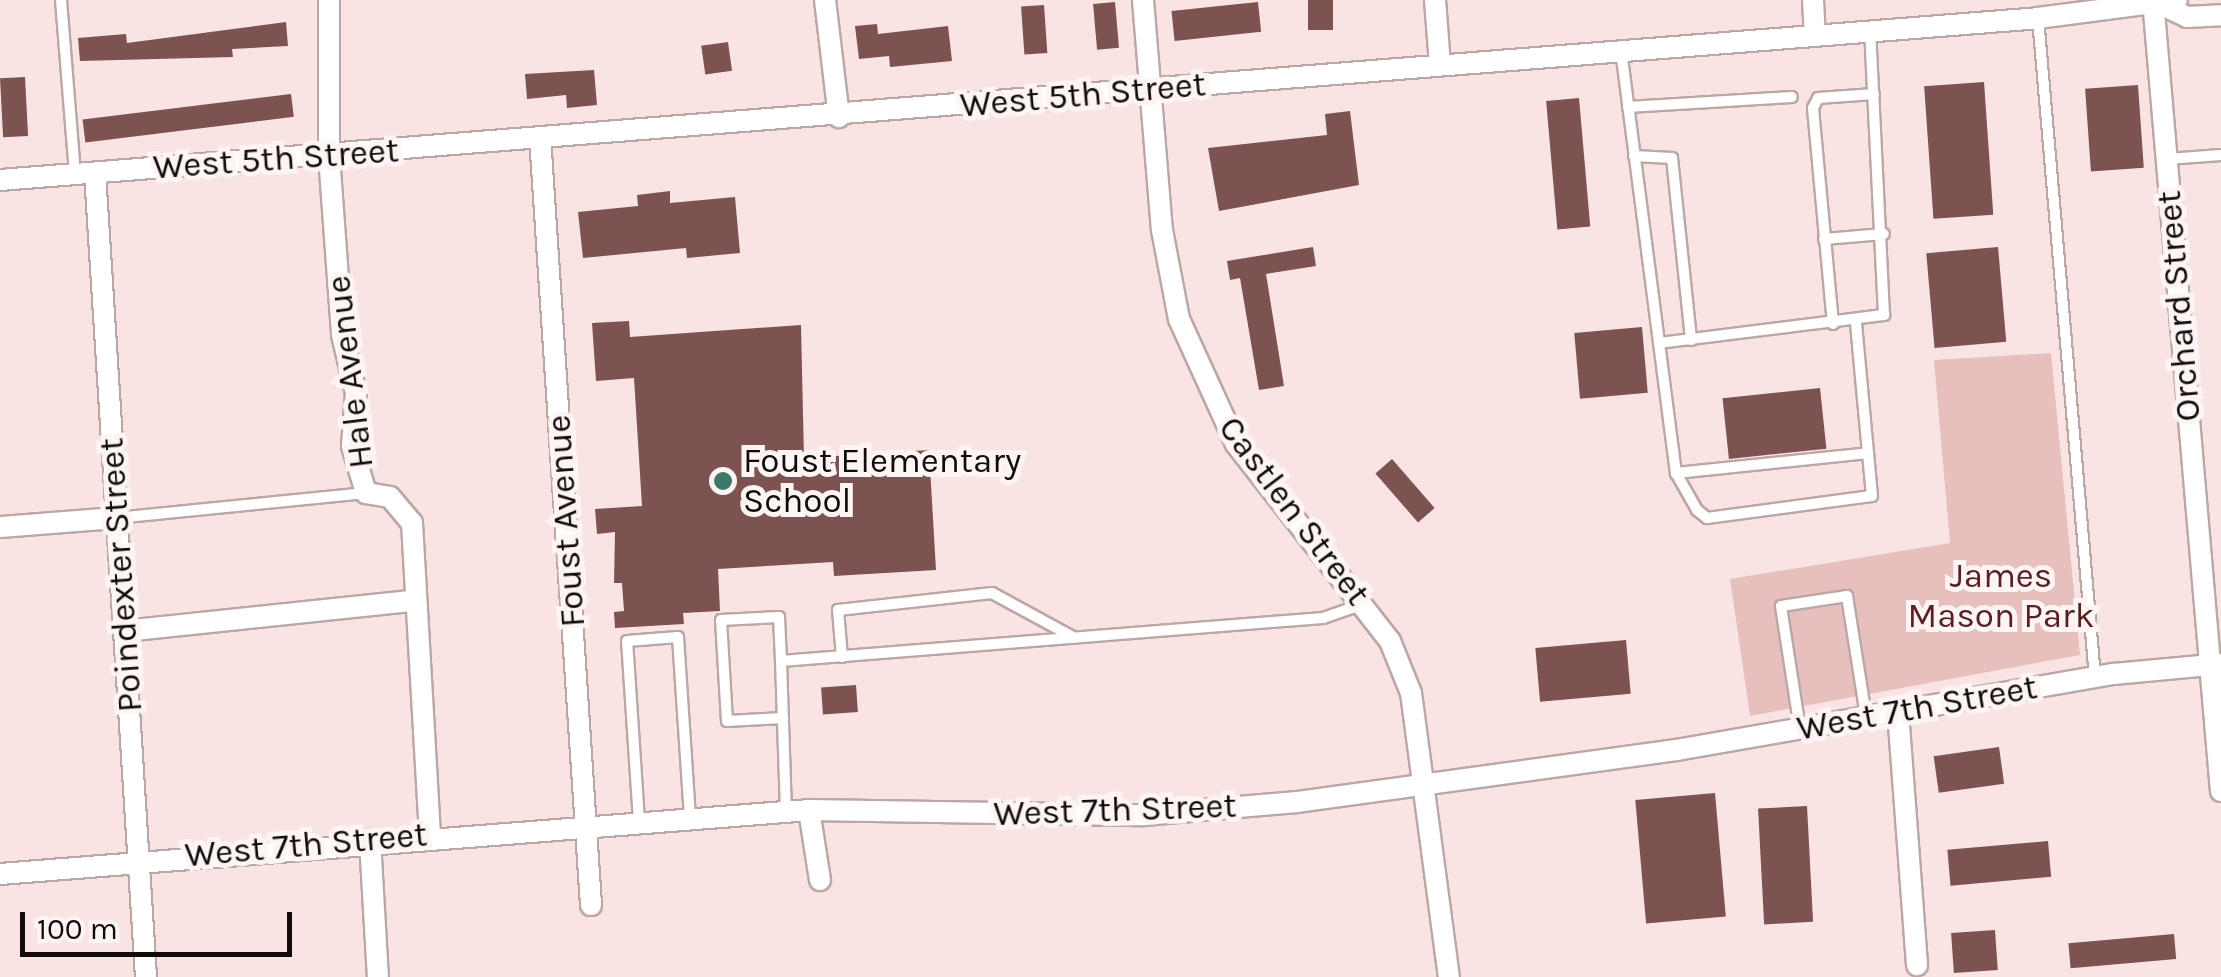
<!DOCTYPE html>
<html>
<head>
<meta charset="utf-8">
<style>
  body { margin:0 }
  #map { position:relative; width:2221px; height:977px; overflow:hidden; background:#f9e4e3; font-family:Karla,sans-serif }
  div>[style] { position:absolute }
  .green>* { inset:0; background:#e7c0be }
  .building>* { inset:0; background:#7d5352; transform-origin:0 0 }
  .roads { filter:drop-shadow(2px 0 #bba7a6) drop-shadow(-2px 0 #bba7a6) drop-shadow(0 2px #bba7a6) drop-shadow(0 -2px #bba7a6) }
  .service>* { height:10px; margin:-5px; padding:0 5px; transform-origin:5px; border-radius:5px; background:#fff }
  .minor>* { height:20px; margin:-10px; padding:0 10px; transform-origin:10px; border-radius:10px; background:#fff }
  .dots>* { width:28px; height:28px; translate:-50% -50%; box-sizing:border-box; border:5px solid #fdf5f4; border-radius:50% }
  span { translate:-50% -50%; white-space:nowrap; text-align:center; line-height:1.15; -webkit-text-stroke:10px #fdf5f4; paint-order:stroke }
  .street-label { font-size:35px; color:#120b0b }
  .poi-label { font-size:35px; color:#120b0b }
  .left { translate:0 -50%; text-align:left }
  .park-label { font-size:35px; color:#5a1f21 }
  .scale { position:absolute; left:20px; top:912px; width:272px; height:45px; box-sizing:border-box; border:5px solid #120b0b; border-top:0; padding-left:12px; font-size:30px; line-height:35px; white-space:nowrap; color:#120b0b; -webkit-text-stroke:8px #fdf5f4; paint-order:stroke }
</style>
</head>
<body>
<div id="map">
  <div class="green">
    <div style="clip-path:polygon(2051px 353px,2080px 655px,1750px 716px,1730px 579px,1950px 543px,1934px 360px)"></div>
  </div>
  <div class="building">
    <div style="left:1308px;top:0;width:25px;height:30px"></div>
    <div style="left:1115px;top:2px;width:46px;height:22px;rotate:85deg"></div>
    <div style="left:1258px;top:2px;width:30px;height:87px;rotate:84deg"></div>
    <div style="left:1044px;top:5px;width:48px;height:23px;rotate:86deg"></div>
    <div style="clip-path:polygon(286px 22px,288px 46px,232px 49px,233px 57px,80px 61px,78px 38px,126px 34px,127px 43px)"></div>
    <div style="clip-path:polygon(877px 24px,878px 34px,948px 26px,952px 61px,890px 67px,889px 56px,859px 59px,855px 26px)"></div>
    <div style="left:728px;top:42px;width:29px;height:27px;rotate:82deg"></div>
    <div style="clip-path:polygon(594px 70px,597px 105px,567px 108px,566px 95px,527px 99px,525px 74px)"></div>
    <div style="left:25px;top:77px;width:59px;height:25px;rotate:87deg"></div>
    <div style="left:1984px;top:82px;width:133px;height:60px;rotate:86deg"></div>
    <div style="left:2138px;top:85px;width:83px;height:53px;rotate:86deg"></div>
    <div style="left:291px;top:94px;width:23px;height:210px;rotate:83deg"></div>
    <div style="left:1579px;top:98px;width:129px;height:33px;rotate:85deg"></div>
    <div style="clip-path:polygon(1350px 111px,1359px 185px,1219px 211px,1208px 148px,1327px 135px,1325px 114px)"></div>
    <div style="clip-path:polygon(670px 191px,670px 203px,735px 197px,740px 253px,687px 258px,686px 248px,583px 258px,578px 212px,638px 206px,637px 195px)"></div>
    <div style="clip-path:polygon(1313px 247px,1316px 266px,1266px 274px,1284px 386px,1259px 390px,1240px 278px,1230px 280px,1227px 261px)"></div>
    <div style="left:1998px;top:247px;width:95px;height:72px;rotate:85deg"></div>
    <div style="clip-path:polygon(629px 321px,630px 337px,801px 325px,804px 458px,929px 450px,936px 570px,834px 576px,833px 562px,718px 569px,720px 611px,683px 613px,684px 624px,615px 628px,614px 612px,624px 611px,622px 583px,614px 583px,615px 532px,597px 534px,595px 509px,642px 506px,634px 378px,596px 381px,592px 323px)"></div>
    <div style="left:1642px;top:327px;width:66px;height:68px;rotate:85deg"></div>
    <div style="left:1820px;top:388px;width:61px;height:98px;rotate:84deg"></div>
    <div style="left:1392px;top:459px;width:65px;height:22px;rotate:49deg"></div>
    <div style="left:1626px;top:640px;width:54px;height:91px;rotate:85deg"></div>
    <div style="left:856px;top:685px;width:27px;height:35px;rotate:86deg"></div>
    <div style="left:1999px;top:747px;width:37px;height:66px;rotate:82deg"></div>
    <div style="left:1715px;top:793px;width:124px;height:80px;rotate:85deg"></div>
    <div style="left:1807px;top:806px;width:116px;height:49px;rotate:87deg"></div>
    <div style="left:2048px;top:841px;width:36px;height:101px;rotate:85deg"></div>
    <div style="left:1995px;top:930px;width:40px;height:44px;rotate:86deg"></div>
    <div style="left:2174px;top:934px;width:25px;height:106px;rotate:85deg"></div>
  </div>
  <div class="roads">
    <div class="service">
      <div style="left:61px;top:0;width:175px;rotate:85.4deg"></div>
      <div style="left:2038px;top:18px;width:661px;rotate:85.06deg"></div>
      <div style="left:1621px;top:50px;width:427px;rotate:82.6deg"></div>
      <div style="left:1676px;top:473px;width:43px;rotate:60.4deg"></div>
      <div style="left:1697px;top:510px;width:13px;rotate:39deg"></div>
      <div style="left:1707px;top:518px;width:166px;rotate:-7.6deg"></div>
      <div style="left:1872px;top:496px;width:175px;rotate:-95.3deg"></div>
      <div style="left:1628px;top:107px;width:164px;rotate:-3.5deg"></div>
      <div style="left:1634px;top:156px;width:38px;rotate:3deg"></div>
      <div style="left:1672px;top:158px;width:183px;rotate:84deg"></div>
      <div style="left:2167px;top:159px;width:54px;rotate:-4.2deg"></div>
      <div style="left:1824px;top:239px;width:60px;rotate:-4.8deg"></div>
      <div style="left:1833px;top:324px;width:217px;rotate:-95.3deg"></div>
      <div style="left:1813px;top:108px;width:11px;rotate:-63deg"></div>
      <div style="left:1818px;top:98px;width:56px;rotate:-4.1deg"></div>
      <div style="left:1659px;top:343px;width:227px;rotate:-7.1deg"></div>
      <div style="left:1884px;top:315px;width:284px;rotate:-92.8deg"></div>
      <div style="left:1676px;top:473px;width:193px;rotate:-5.9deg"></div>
      <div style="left:116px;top:518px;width:251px;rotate:-5.7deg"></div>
      <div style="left:842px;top:657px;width:47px;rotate:-94.9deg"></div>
      <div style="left:838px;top:610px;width:155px;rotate:-6.3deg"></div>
      <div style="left:992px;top:593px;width:94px;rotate:28.5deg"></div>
      <div style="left:781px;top:661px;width:44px;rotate:-92.6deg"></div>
      <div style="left:779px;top:617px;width:58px;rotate:177deg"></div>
      <div style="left:721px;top:620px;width:101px;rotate:86.6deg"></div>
      <div style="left:727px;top:721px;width:56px;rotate:-3.1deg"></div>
      <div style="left:1800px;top:729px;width:124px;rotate:-98.8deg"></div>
      <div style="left:1781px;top:606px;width:67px;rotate:-8.6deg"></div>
      <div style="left:1847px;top:596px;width:121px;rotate:81deg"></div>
      <div style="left:786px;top:812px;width:151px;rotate:-91.9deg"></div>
      <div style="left:781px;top:661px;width:544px;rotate:-4.54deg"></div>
      <div style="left:1323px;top:618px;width:39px;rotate:-19deg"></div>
      <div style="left:639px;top:821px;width:180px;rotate:-93.8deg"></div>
      <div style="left:627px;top:641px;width:51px;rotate:-4.5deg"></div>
      <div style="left:678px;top:637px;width:181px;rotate:86.2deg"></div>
    </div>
    <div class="minor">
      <div style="left:329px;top:0;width:156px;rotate:90deg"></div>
      <div style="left:329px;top:156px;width:179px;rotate:85.8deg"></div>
      <div style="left:342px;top:335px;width:60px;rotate:76.4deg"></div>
      <div style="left:356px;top:393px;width:53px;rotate:94.3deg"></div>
      <div style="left:352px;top:446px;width:49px;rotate:73.4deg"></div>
      <div style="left:366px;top:493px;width:24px;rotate:9deg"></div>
      <div style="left:390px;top:497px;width:34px;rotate:50deg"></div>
      <div style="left:412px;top:523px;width:312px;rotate:86.7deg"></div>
      <div style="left:825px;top:0;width:118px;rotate:83.2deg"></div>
      <div style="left:1143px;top:0;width:231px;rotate:85.3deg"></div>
      <div style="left:1162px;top:230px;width:91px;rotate:79.2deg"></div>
      <div style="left:1179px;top:319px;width:137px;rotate:65.5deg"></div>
      <div style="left:1236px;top:444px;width:250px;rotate:52deg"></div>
      <div style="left:1390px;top:641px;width:56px;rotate:68deg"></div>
      <div style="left:1411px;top:693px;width:287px;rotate:82.4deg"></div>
      <div style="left:1435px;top:0;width:65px;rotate:85.6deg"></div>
      <div style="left:1813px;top:0;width:33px;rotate:87deg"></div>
      <div style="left:2153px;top:0;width:794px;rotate:85.09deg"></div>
      <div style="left:2166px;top:7px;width:23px;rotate:25deg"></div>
      <div style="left:2187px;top:17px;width:34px;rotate:-3deg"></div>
      <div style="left:540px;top:137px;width:770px;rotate:86.2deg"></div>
      <div style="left:95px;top:173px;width:806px;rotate:86.37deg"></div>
      <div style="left:0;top:180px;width:2044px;rotate:-4.54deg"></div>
      <div style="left:2038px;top:18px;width:140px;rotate:-7.4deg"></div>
      <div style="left:0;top:527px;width:115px;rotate:-4.5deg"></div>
      <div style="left:125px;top:631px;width:289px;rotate:-6deg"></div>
      <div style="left:1898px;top:712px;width:254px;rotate:85.7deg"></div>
      <div style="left:809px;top:810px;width:71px;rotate:81.1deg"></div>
      <div style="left:370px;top:840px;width:137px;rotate:86.7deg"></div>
      <div style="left:0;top:874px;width:812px;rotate:-4.52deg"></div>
      <div style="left:809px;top:810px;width:334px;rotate:0.9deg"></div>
      <div style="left:1143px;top:815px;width:155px;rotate:-4.8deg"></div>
      <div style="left:1297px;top:802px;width:384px;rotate:-7.8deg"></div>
      <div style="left:1677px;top:750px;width:443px;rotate:-9.9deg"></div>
      <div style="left:2113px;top:674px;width:108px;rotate:-5.3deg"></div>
    </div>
  </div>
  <div class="dots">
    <div style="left:723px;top:481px;background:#3b7966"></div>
  </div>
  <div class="street-label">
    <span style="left:1083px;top:95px;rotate:-5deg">West 5th Street</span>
    <span style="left:276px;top:159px;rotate:-4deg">West 5th Street</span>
    <span style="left:2179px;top:306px;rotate:-95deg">Orchard Street</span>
    <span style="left:350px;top:372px;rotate:-97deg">Hale Avenue</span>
    <span style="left:1294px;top:511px;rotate:53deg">Castlen Street</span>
    <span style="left:566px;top:521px;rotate:-94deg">Foust Avenue</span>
    <span style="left:121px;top:575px;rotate:-94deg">Poindexter Street</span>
    <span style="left:1917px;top:708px;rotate:-10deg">West 7th Street</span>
    <span style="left:1115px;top:810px;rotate:-2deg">West 7th Street</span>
    <span style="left:306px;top:845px;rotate:-5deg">West 7th Street</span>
  </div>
  <div class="poi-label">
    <span class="left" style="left:743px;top:481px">Foust Elementary<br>School</span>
  </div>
  <div class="park-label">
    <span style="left:2001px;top:596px">James<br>Mason Park</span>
  </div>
  <div class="scale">100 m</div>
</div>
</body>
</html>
